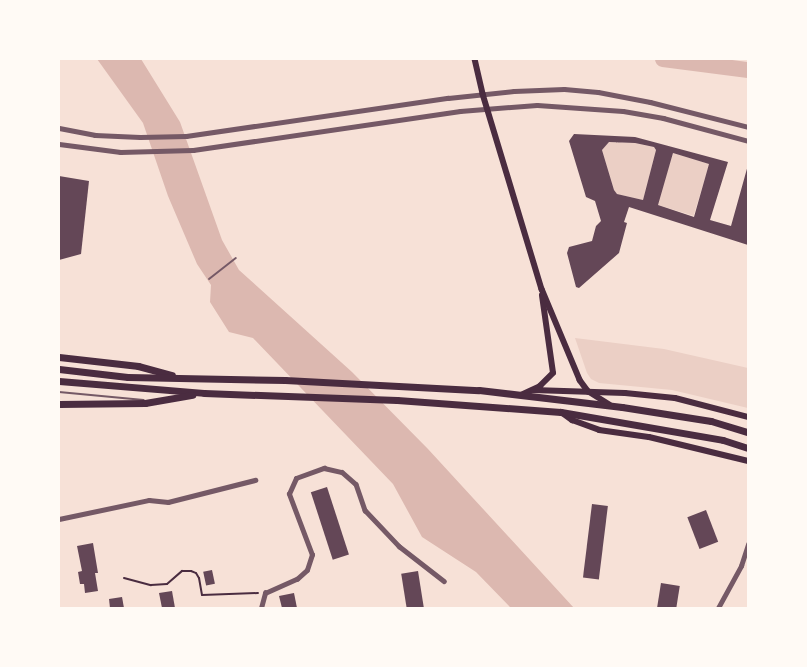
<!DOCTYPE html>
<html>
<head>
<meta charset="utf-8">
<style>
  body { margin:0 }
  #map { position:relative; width:807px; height:667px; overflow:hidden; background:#f7e1d7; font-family:Literata,serif }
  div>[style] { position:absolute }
  .green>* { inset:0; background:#ebcfc5; transform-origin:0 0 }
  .water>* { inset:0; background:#dcb8b0 }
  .river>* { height:16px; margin:-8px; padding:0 8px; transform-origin:8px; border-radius:8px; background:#dcb8b0 }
  .building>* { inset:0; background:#644757; transform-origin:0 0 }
  .path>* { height:2px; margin:-1px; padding:0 1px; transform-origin:1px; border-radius:1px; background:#4a2c40 }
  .service>* { height:2px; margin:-1px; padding:0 1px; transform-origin:1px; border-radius:1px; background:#755966 }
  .minor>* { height:4.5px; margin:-2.25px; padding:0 2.25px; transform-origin:2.25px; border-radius:2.25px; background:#755966 }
  .tertiary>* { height:5px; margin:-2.5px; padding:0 2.5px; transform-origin:2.5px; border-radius:2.5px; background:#755966 }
  .secondary>* { height:5.5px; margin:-2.75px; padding:0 2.75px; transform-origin:2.75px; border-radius:2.75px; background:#4a2c40 }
  .primary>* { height:6px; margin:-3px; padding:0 3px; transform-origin:3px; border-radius:3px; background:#4a2c40 }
  .trunk>* { height:7px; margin:-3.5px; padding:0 3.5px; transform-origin:3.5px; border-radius:3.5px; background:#4a2c40 }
  span { translate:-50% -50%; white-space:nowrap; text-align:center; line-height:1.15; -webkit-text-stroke:4px #fffaf5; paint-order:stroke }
  .frame { position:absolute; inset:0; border:60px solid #fffaf5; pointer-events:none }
</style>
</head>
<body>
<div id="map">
  <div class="green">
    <div style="clip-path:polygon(609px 142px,635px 143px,654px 147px,656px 150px,643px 200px,617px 194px,614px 190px,602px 150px)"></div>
    <div style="left:673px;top:153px;width:38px;height:54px;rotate:17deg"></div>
    <div style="clip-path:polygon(575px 338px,664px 349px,748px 368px,748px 408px,672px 390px,599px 383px,591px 379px,587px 373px)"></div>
  </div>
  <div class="water">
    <div style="clip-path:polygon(97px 59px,141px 59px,180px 122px,222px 240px,239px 270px,352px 372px,428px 449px,574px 608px,511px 608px,476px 572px,422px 537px,393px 484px,253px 338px,229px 332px,210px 302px,211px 285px,197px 264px,168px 196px,143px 123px)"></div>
  </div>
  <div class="river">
    <div style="left:663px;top:59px;width:86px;rotate:7.4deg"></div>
  </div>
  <div class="building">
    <div style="clip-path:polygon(evenodd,574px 134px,635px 137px,728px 162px,710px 220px,731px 226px,748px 165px,748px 245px,629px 207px,624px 222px,627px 223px,619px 253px,579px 288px,576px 287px,567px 253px,569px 247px,592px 241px,596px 226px,601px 221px,595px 201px,586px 197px,569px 141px,574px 134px,609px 142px,635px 143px,654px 147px,656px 150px,643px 200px,617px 194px,614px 190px,602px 150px,609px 142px,574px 134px,673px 153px,709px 164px,694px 217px,658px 205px,673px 153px)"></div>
    <div style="clip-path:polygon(59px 176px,89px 181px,81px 254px,59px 260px)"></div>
    <div style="left:327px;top:487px;width:71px;height:17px;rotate:72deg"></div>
    <div style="left:592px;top:504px;width:16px;height:74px;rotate:7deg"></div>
    <div style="left:706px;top:510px;width:34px;height:20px;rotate:69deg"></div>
    <div style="clip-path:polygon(93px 543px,98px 573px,95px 573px,98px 591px,85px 593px,84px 584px,80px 584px,78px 572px,82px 571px,77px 546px)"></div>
    <div style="left:212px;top:570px;width:14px;height:9px;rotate:78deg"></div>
    <div style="left:418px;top:571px;width:37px;height:17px;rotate:81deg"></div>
    <div style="left:661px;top:583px;width:19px;height:25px;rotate:9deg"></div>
    <div style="clip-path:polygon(172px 591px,175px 608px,162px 608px,159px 593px)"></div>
    <div style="clip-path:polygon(294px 593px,297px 608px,282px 608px,279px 596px)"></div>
    <div style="clip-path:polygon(122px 597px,124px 608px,110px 608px,109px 599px)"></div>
  </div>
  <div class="path">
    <div style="left:124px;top:578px;width:28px;rotate:15deg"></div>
    <div style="left:151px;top:585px;width:16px;rotate:-4deg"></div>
    <div style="left:167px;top:584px;width:20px;rotate:-41deg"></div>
    <div style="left:182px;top:571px;width:9px"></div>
    <div style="left:191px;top:571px;width:5px;rotate:22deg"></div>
    <div style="left:196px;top:573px;width:6px;rotate:59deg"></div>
    <div style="left:199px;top:578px;width:17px;rotate:80deg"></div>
    <div style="left:202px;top:595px;width:56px;rotate:-2deg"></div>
  </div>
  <div class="service">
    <div style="left:209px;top:279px;width:34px;rotate:-38deg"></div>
    <div style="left:59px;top:392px;width:85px;rotate:5.4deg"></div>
  </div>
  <div class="minor">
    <div style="left:59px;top:519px;width:92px;rotate:-11.9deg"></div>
    <div style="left:149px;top:500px;width:19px;rotate:6deg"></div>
    <div style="left:168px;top:502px;width:90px;rotate:-14.2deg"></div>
    <div style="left:261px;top:608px;width:16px;rotate:-75deg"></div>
    <div style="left:265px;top:593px;width:35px;rotate:-24deg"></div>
    <div style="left:297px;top:579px;width:13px;rotate:-42deg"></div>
    <div style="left:307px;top:570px;width:16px;rotate:-72deg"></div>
    <div style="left:312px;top:555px;width:65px;rotate:-110.7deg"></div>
    <div style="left:289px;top:494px;width:17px;rotate:-66deg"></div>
    <div style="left:296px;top:478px;width:30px;rotate:-20deg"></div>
    <div style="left:324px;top:468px;width:18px;rotate:13deg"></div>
    <div style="left:342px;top:472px;width:18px;rotate:41deg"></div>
    <div style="left:356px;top:484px;width:28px;rotate:71deg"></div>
    <div style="left:365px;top:510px;width:50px;rotate:46.6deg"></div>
    <div style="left:399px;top:546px;width:57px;rotate:37.9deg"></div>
    <div style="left:718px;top:608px;width:48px;rotate:-61.3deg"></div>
    <div style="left:741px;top:566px;width:23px;rotate:-72deg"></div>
  </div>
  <div class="tertiary">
    <div style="left:59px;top:128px;width:37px;rotate:11deg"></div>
    <div style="left:95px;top:135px;width:45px;rotate:2.5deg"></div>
    <div style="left:140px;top:137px;width:46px;rotate:-1.2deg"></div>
    <div style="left:186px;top:136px;width:265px;rotate:-8.3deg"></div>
    <div style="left:448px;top:98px;width:66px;rotate:-6.1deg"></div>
    <div style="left:514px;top:91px;width:50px;rotate:-2.3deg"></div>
    <div style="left:564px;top:89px;width:34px;rotate:5deg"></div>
    <div style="left:598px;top:92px;width:53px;rotate:10.9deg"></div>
    <div style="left:650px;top:102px;width:101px;rotate:14.3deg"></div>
    <div style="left:59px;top:144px;width:62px;rotate:7.5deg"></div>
    <div style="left:120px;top:152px;width:73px;rotate:-1.6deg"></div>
    <div style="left:193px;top:150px;width:270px;rotate:-8.3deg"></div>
    <div style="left:460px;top:111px;width:77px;rotate:-4.5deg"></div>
    <div style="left:537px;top:105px;width:86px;rotate:4deg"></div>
    <div style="left:623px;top:111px;width:41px;rotate:9.9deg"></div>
    <div style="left:663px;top:118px;width:88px;rotate:15.1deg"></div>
  </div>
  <div class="secondary">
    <div style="left:475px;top:59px;width:36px;rotate:77deg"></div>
    <div style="left:483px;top:94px;width:204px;rotate:73.2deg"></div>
    <div style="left:542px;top:289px;width:99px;rotate:67.3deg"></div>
    <div style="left:580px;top:380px;width:14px;rotate:54deg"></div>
    <div style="left:588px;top:391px;width:25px;rotate:32deg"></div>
    <div style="left:521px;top:395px;width:21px;rotate:-25deg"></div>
    <div style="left:540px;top:386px;width:18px;rotate:-45deg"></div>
    <div style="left:553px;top:373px;width:78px;rotate:-98.1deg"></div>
  </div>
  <div class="primary">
    <div style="left:533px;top:390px;width:92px;rotate:1.9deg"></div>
    <div style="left:625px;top:393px;width:50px;rotate:5.7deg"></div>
    <div style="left:675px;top:398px;width:75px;rotate:14.6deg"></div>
    <div style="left:561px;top:412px;width:14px;rotate:36deg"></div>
    <div style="left:572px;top:420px;width:29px;rotate:20deg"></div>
    <div style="left:599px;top:430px;width:50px;rotate:8deg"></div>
    <div style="left:649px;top:437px;width:102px;rotate:13.6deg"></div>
  </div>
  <div class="trunk">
    <div style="left:59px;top:357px;width:80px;rotate:6.5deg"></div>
    <div style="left:138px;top:366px;width:35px;rotate:15deg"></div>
    <div style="left:59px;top:369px;width:69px;rotate:6.6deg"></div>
    <div style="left:128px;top:377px;width:157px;rotate:1.1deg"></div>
    <div style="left:285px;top:380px;width:194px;rotate:3deg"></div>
    <div style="left:479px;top:390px;width:144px;rotate:6.8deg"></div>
    <div style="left:622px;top:407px;width:90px;rotate:8.9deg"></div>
    <div style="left:711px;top:421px;width:39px;rotate:17deg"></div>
    <div style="left:59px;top:381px;width:145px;rotate:4.7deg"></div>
    <div style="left:204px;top:393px;width:193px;rotate:2.1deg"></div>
    <div style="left:397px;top:400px;width:164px;rotate:4.2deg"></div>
    <div style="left:561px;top:412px;width:164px;rotate:9.8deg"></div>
    <div style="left:723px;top:440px;width:26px;rotate:18deg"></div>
    <div style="left:59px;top:404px;width:86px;rotate:-0.7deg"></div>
    <div style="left:145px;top:403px;width:48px;rotate:-9.7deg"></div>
  </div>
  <div class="frame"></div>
</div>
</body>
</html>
